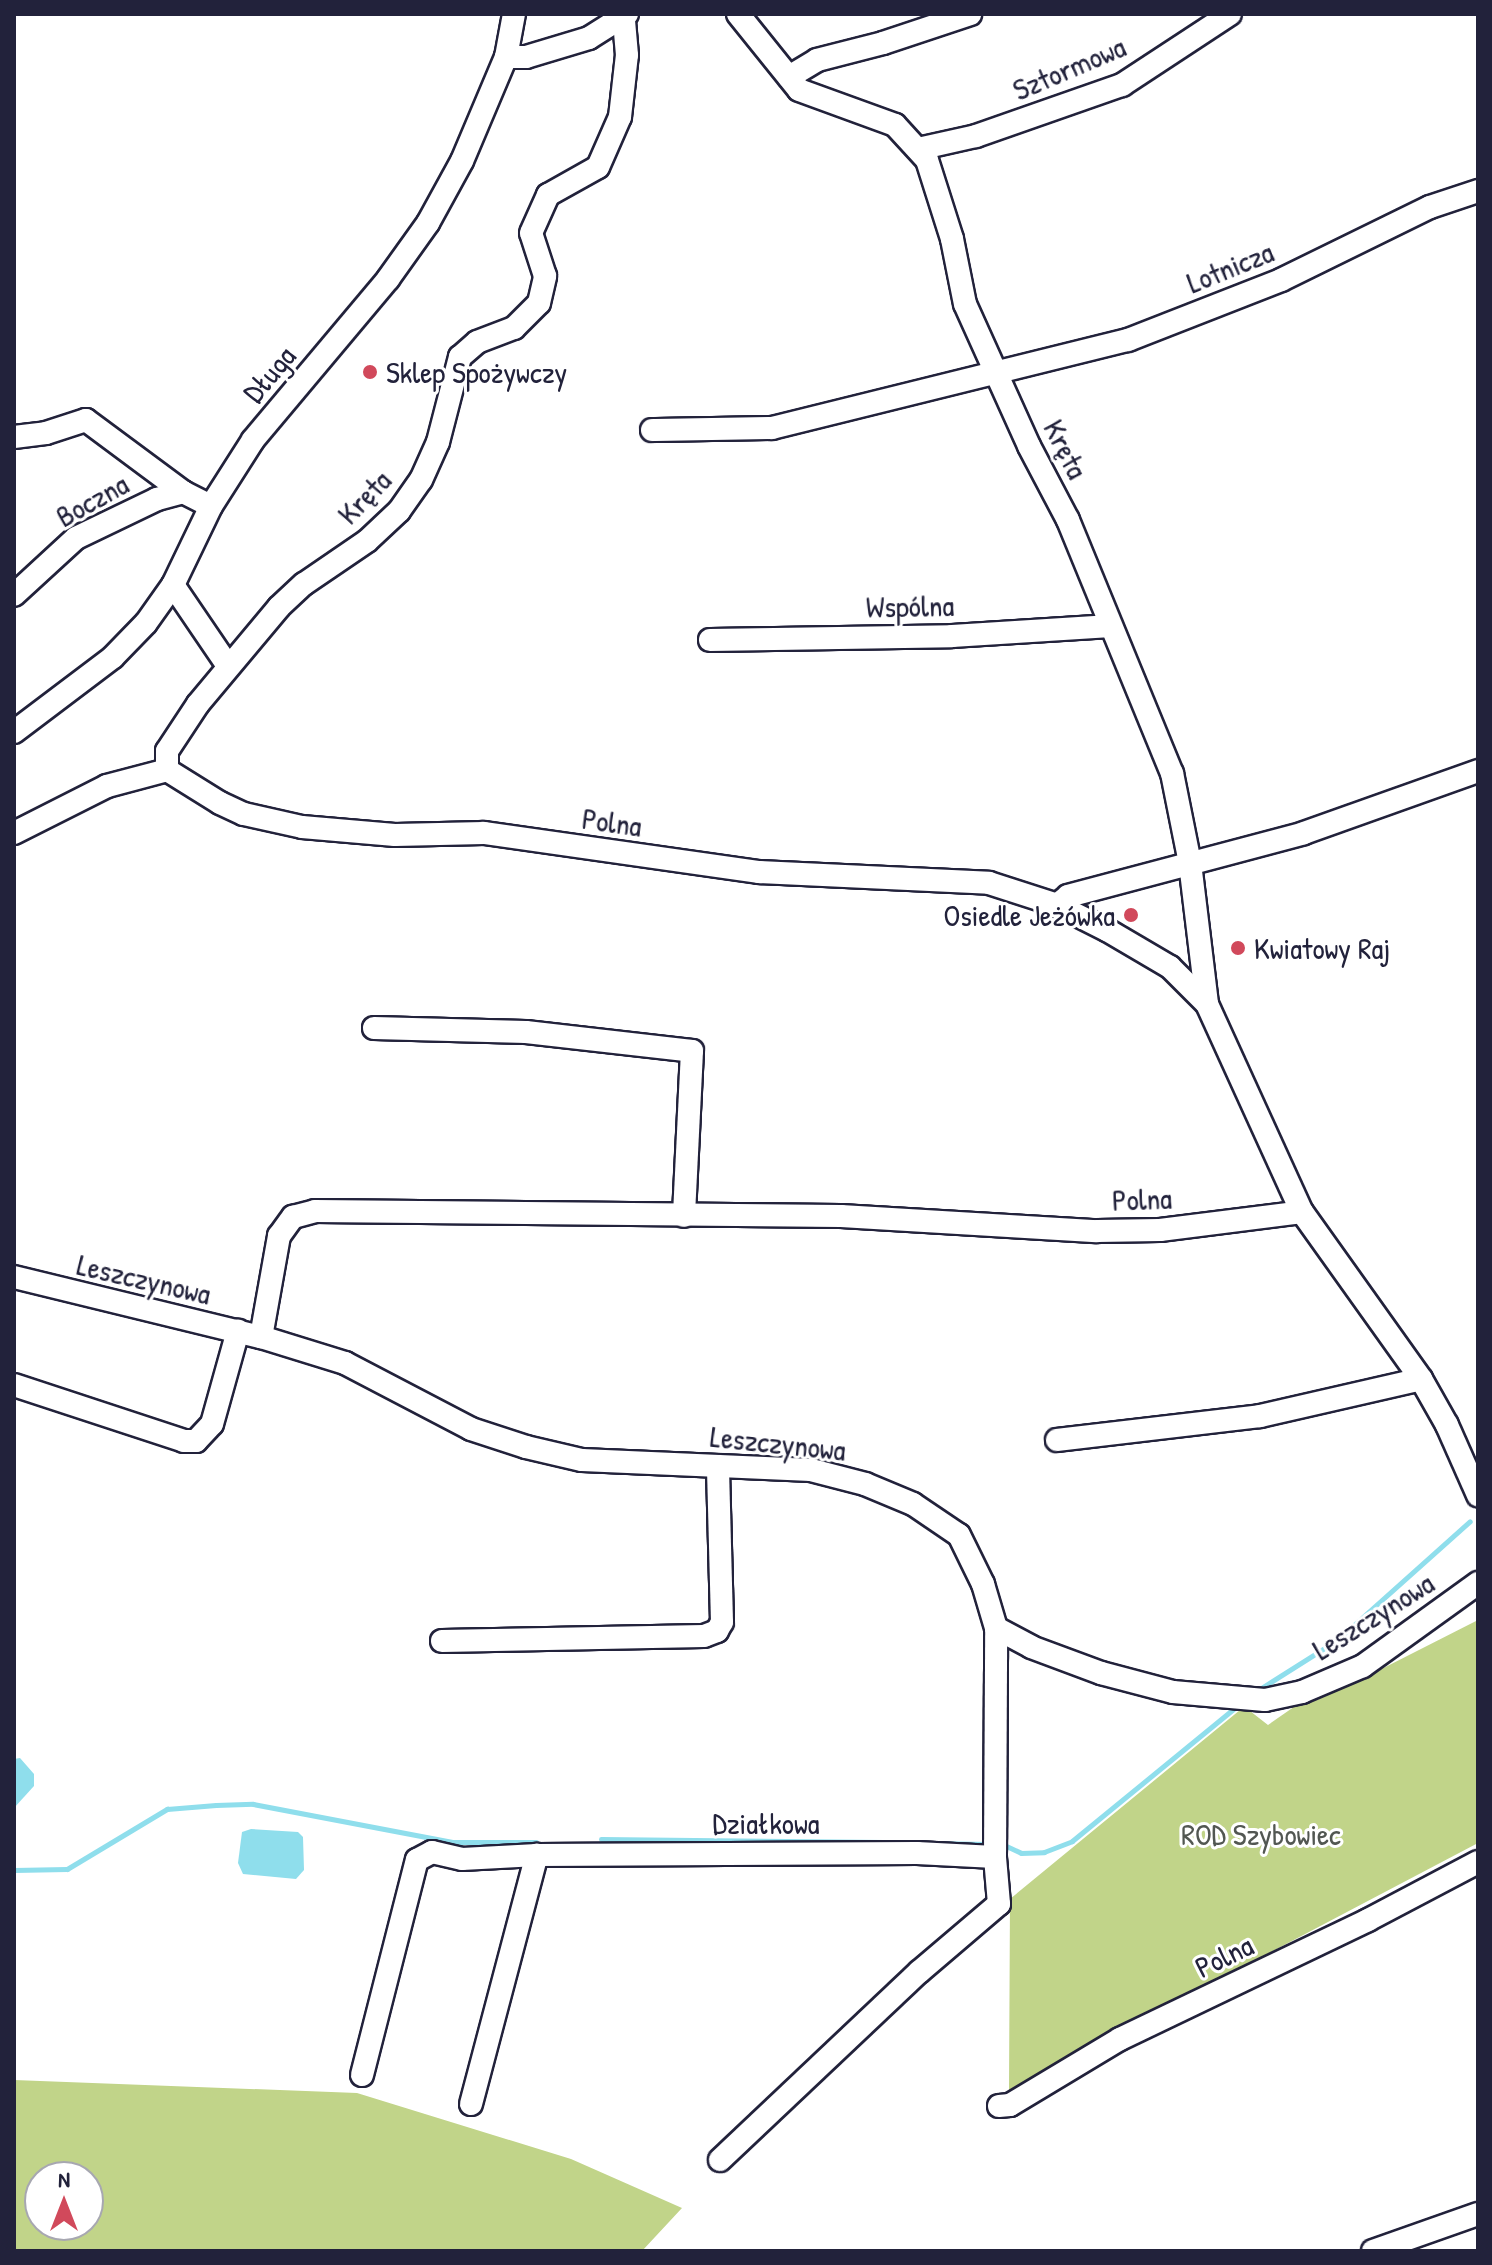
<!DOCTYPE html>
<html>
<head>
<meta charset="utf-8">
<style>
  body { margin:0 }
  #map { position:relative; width:1492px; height:2265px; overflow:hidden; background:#fff; font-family:"Patrick Hand",sans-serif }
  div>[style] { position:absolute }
  .green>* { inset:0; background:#c1d489 }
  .water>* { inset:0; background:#8fdeec }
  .stream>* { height:5px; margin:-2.5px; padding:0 2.5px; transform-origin:2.5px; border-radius:2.5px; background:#8fdeec }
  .roads { filter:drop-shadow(2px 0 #22223b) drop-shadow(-2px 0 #22223b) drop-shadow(0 2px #22223b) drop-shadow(0 -2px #22223b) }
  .minor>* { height:22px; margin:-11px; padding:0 11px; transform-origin:11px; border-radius:11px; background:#fff }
  .dots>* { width:22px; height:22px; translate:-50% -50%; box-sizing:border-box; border:4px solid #fff; border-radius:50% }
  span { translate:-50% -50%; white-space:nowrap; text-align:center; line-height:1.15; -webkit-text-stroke:6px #fff; paint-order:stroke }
  .street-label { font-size:30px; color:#22223b }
  .poi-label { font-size:30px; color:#22223b }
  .left { translate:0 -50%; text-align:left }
  .right { translate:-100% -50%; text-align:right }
  .park-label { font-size:30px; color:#525752 }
  .frame { position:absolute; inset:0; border:16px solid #22223b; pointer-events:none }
  .north { position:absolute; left:24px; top:2161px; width:80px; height:80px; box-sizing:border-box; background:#fff; border:2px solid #a7a7b1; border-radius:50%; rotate:0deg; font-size:22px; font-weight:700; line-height:32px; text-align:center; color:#22223b }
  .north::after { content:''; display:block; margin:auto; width:28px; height:36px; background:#d1495b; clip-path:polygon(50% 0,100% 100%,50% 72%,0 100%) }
</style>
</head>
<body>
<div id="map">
  <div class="green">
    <div style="clip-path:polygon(1478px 1620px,1478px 1843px,1009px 2090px,1010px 1899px,1240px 1710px,1250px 1711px,1268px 1725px,1301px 1702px,1317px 1700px,1352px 1684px)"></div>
    <div style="clip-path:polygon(evenodd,14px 2080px,357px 2093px,571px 2159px,682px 2208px,642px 2251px,14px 2251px,14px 2080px,40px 2177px,88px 2177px,88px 2225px,40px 2225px,40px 2177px)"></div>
  </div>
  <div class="water">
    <div style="clip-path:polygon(20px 1758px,34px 1774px,34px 1786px,14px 1808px,14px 1759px)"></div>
    <div style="clip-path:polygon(251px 1829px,298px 1832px,303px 1837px,304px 1870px,296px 1879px,243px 1874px,238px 1863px,242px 1832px)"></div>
  </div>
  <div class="stream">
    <div style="left:1258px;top:1690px;width:93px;rotate:-32.3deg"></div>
    <div style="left:1337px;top:1640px;width:178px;rotate:-41.8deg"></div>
    <div style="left:601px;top:1839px;width:283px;rotate:0.6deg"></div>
    <div style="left:930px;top:1843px;width:58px;rotate:1deg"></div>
    <div style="left:1002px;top:1844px;width:21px;rotate:25deg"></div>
    <div style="left:1021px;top:1853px;width:23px;rotate:-2deg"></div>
    <div style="left:1044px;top:1852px;width:30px;rotate:-21deg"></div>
    <div style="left:1072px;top:1841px;width:212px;rotate:-39.3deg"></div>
    <div style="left:14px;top:1870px;width:53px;rotate:-1.1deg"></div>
    <div style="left:67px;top:1869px;width:117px;rotate:-31deg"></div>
    <div style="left:167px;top:1809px;width:49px;rotate:-4.7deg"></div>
    <div style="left:216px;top:1805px;width:37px;rotate:-2deg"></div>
    <div style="left:253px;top:1804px;width:203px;rotate:10.8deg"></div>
    <div style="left:452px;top:1842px;width:84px"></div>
  </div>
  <div class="roads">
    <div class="minor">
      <div style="left:738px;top:14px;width:97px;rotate:51.2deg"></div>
      <div style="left:799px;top:90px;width:102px;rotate:20deg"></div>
      <div style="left:895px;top:125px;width:47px;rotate:47.6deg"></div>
      <div style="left:927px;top:160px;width:83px;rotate:72.4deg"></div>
      <div style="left:952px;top:239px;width:66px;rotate:78.7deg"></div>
      <div style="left:965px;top:304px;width:156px;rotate:65.7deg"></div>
      <div style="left:1029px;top:446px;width:84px;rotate:62.2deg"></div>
      <div style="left:1068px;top:520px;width:274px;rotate:67.7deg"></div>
      <div style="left:1172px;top:773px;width:92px;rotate:78.7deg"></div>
      <div style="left:1190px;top:863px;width:142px;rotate:83.1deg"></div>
      <div style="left:506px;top:57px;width:20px"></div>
      <div style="left:526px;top:57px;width:66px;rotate:-16.8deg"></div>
      <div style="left:589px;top:38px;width:45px;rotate:-32.3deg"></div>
      <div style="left:789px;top:77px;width:33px;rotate:-31deg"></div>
      <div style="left:817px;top:60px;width:68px;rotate:-14.4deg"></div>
      <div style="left:883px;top:43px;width:92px;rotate:-18.4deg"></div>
      <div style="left:918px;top:149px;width:59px;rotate:-12.6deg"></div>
      <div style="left:976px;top:136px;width:155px;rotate:-19.3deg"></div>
      <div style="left:1122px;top:85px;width:129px;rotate:-33.3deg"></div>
      <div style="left:652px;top:430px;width:120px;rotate:-1deg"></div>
      <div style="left:772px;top:428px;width:367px;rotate:-13.9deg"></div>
      <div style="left:1128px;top:340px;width:164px;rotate:-21.4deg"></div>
      <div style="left:1281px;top:280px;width:166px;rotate:-26.1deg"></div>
      <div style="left:1430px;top:207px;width:51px;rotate:-18.4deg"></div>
      <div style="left:14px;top:437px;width:32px;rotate:-7deg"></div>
      <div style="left:46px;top:433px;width:42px;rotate:-18deg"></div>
      <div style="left:86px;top:420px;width:121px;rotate:36.6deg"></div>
      <div style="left:183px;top:492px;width:31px;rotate:27deg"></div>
      <div style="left:173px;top:585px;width:98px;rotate:55.8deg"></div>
      <div style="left:14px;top:595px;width:84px;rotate:-42.6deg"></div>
      <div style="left:76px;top:538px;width:90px;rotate:-25.7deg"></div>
      <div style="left:157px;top:499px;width:27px;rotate:-15deg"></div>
      <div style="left:710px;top:640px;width:242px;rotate:-0.9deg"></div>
      <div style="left:952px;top:636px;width:159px;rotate:-3.6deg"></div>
      <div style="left:14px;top:732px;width:124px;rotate:-37.1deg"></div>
      <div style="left:113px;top:657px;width:47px;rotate:-45.9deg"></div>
      <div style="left:146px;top:623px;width:47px;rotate:-54.6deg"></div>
      <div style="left:173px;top:585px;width:88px;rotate:-64.3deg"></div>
      <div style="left:211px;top:506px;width:78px;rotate:-57.5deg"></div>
      <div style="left:253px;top:440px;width:210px;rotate:-50deg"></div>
      <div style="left:388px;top:279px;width:69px;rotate:-54.5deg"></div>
      <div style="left:428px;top:223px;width:71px;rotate:-61.3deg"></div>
      <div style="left:462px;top:161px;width:113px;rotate:-67.1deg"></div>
      <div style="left:506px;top:57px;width:44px;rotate:-79.5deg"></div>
      <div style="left:167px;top:770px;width:62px;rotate:31.9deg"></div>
      <div style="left:220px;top:803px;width:26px;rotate:25deg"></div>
      <div style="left:244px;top:814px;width:59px;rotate:12.6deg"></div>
      <div style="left:302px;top:827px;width:93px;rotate:4.9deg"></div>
      <div style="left:395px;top:835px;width:89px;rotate:-1.3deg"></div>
      <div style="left:484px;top:833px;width:278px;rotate:8.1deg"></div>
      <div style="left:759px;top:872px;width:230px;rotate:2.7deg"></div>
      <div style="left:989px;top:883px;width:71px;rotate:17.9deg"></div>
      <div style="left:1057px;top:905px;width:56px;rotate:26.6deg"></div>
      <div style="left:1107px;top:930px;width:73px;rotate:30.4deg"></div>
      <div style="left:1170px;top:967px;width:52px;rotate:45deg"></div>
      <div style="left:1207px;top:1004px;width:229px;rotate:65.5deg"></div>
      <div style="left:1302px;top:1212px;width:205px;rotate:54.5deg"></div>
      <div style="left:1421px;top:1379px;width:53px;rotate:60.5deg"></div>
      <div style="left:1447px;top:1425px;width:77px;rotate:66.1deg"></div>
      <div style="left:167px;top:770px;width:19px;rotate:-90deg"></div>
      <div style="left:167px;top:751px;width:56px;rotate:-56.6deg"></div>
      <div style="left:198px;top:704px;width:126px;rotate:-50.1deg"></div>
      <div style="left:279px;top:607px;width:34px;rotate:-43deg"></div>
      <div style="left:304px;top:584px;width:76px;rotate:-34.3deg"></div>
      <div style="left:367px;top:541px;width:44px;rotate:-43.2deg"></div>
      <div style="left:399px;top:511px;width:38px;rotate:-55deg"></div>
      <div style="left:421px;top:480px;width:42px;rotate:-65.9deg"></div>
      <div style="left:438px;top:442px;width:88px;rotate:-75.5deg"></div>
      <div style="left:460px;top:357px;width:23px;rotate:-41deg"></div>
      <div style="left:477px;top:342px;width:40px;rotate:-21deg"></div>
      <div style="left:514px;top:328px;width:35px;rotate:-45deg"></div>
      <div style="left:539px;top:303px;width:28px;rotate:-77deg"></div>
      <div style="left:545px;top:276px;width:45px;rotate:-108deg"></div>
      <div style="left:531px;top:233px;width:42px;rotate:-65.9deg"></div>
      <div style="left:548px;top:195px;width:57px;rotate:-29.2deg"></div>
      <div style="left:598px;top:167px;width:55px;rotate:-66.3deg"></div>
      <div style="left:620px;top:117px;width:62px;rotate:-83.6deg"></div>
      <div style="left:627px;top:55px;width:36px;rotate:-95deg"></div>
      <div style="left:14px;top:833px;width:104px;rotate:-26.8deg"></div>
      <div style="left:107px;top:786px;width:62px;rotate:-14.9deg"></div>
      <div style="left:1057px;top:905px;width:14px;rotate:-39deg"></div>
      <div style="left:1068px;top:896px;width:244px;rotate:-14.9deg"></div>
      <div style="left:1304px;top:833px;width:185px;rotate:-19.6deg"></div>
      <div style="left:374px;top:1028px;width:152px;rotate:1.5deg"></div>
      <div style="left:526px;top:1032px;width:167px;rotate:6.5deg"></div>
      <div style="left:692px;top:1051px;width:165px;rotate:92.8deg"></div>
      <div style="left:14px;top:1277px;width:254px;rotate:13.7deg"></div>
      <div style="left:261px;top:1337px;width:88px;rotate:17.2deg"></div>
      <div style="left:345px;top:1363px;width:142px;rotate:27.6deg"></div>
      <div style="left:471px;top:1429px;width:58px;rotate:18.1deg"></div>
      <div style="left:526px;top:1447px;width:57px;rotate:13.1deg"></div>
      <div style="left:582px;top:1460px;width:229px;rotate:2.5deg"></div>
      <div style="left:811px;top:1470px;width:56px;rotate:14.5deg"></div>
      <div style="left:865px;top:1484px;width:52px;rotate:22.6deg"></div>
      <div style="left:913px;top:1504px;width:55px;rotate:34deg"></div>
      <div style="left:959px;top:1535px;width:55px;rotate:63.9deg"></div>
      <div style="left:983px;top:1584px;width:46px;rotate:73.5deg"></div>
      <div style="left:996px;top:1628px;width:40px;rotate:28deg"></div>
      <div style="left:1031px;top:1647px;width:75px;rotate:20.4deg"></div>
      <div style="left:1101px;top:1673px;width:74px;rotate:14.8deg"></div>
      <div style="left:1173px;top:1692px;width:92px;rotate:5deg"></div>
      <div style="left:1265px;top:1700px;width:38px;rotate:-12deg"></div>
      <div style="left:1302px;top:1692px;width:66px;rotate:-23.1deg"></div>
      <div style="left:1363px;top:1666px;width:142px;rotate:-35.8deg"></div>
      <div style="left:261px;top:1337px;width:103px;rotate:-79.9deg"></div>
      <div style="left:279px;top:1236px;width:24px;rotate:-54deg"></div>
      <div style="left:293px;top:1217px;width:23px;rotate:-15deg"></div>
      <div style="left:315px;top:1211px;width:526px;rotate:0.54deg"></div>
      <div style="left:841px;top:1216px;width:256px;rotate:3.4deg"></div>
      <div style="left:1097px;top:1231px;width:63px;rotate:-0.9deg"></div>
      <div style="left:1160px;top:1230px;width:143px;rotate:-7.2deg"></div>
      <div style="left:14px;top:1385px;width:179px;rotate:18.2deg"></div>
      <div style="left:184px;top:1441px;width:12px"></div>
      <div style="left:196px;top:1441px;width:23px;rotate:-47deg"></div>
      <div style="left:212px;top:1424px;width:97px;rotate:-74.4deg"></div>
      <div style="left:1057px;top:1440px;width:204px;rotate:-6.7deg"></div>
      <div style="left:1260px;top:1416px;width:165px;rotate:-12.9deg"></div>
      <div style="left:442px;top:1641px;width:262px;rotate:-1.1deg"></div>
      <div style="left:704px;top:1636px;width:14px;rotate:-21deg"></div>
      <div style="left:717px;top:1631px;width:10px;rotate:-61deg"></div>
      <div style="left:722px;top:1622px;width:156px;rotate:-91.5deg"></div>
      <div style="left:362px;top:2075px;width:222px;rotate:-75.7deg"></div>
      <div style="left:417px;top:1860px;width:17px;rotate:-28deg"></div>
      <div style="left:432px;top:1852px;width:31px;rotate:13deg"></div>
      <div style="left:462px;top:1859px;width:75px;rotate:-3.1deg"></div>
      <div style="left:471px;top:2104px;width:258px;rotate:-75.2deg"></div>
      <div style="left:537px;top:1855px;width:380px;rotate:-0.3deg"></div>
      <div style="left:917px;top:1853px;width:78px;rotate:2.9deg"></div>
      <div style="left:999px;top:2106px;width:11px;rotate:-5deg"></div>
      <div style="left:1010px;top:2105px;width:128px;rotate:-31deg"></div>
      <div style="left:1120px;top:2039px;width:275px;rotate:-25.6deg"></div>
      <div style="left:1368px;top:1920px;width:124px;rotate:-27.8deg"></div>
      <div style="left:720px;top:2160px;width:274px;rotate:-43.4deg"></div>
      <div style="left:919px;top:1972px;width:105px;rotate:-40.4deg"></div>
      <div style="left:999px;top:1904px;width:47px;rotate:-94.9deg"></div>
      <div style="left:995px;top:1857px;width:229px;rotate:-89.7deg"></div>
      <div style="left:1373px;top:2251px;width:111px;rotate:-19.4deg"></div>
    </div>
  </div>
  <div class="dots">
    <div style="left:370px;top:372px;background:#d1495b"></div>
    <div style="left:1131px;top:915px;background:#d1495b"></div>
    <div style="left:1238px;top:948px;background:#d1495b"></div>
  </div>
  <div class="street-label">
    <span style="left:1069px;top:68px;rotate:-23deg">Sztormowa</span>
    <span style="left:1230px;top:267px;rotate:-22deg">Lotnicza</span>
    <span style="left:269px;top:374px;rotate:-50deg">Długa</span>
    <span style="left:1066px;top:449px;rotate:63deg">Kręta</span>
    <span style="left:364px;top:497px;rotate:-46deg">Kręta</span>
    <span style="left:92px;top:500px;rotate:-29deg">Boczna</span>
    <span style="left:910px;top:606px;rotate:-1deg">Wspólna</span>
    <span style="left:612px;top:822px;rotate:8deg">Polna</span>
    <span style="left:1142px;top:1199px;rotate:-2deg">Polna</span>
    <span style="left:144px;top:1279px;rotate:13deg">Leszczynowa</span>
    <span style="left:778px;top:1443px;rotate:6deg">Leszczynowa</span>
    <span style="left:1373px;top:1616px;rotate:-32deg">Leszczynowa</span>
    <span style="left:766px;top:1823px">Działkowa</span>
    <span style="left:1224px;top:1956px;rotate:-26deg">Polna</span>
  </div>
  <div class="poi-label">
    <span class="left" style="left:386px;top:372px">Sklep Spożywczy</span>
    <span class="right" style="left:1115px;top:915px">Osiedle Jeżówka</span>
    <span class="left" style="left:1254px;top:948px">Kwiatowy Raj</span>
  </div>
  <div class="park-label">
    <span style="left:1261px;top:1834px">ROD Szybowiec</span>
  </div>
  <div class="frame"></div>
  <div class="north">N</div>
</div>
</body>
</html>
